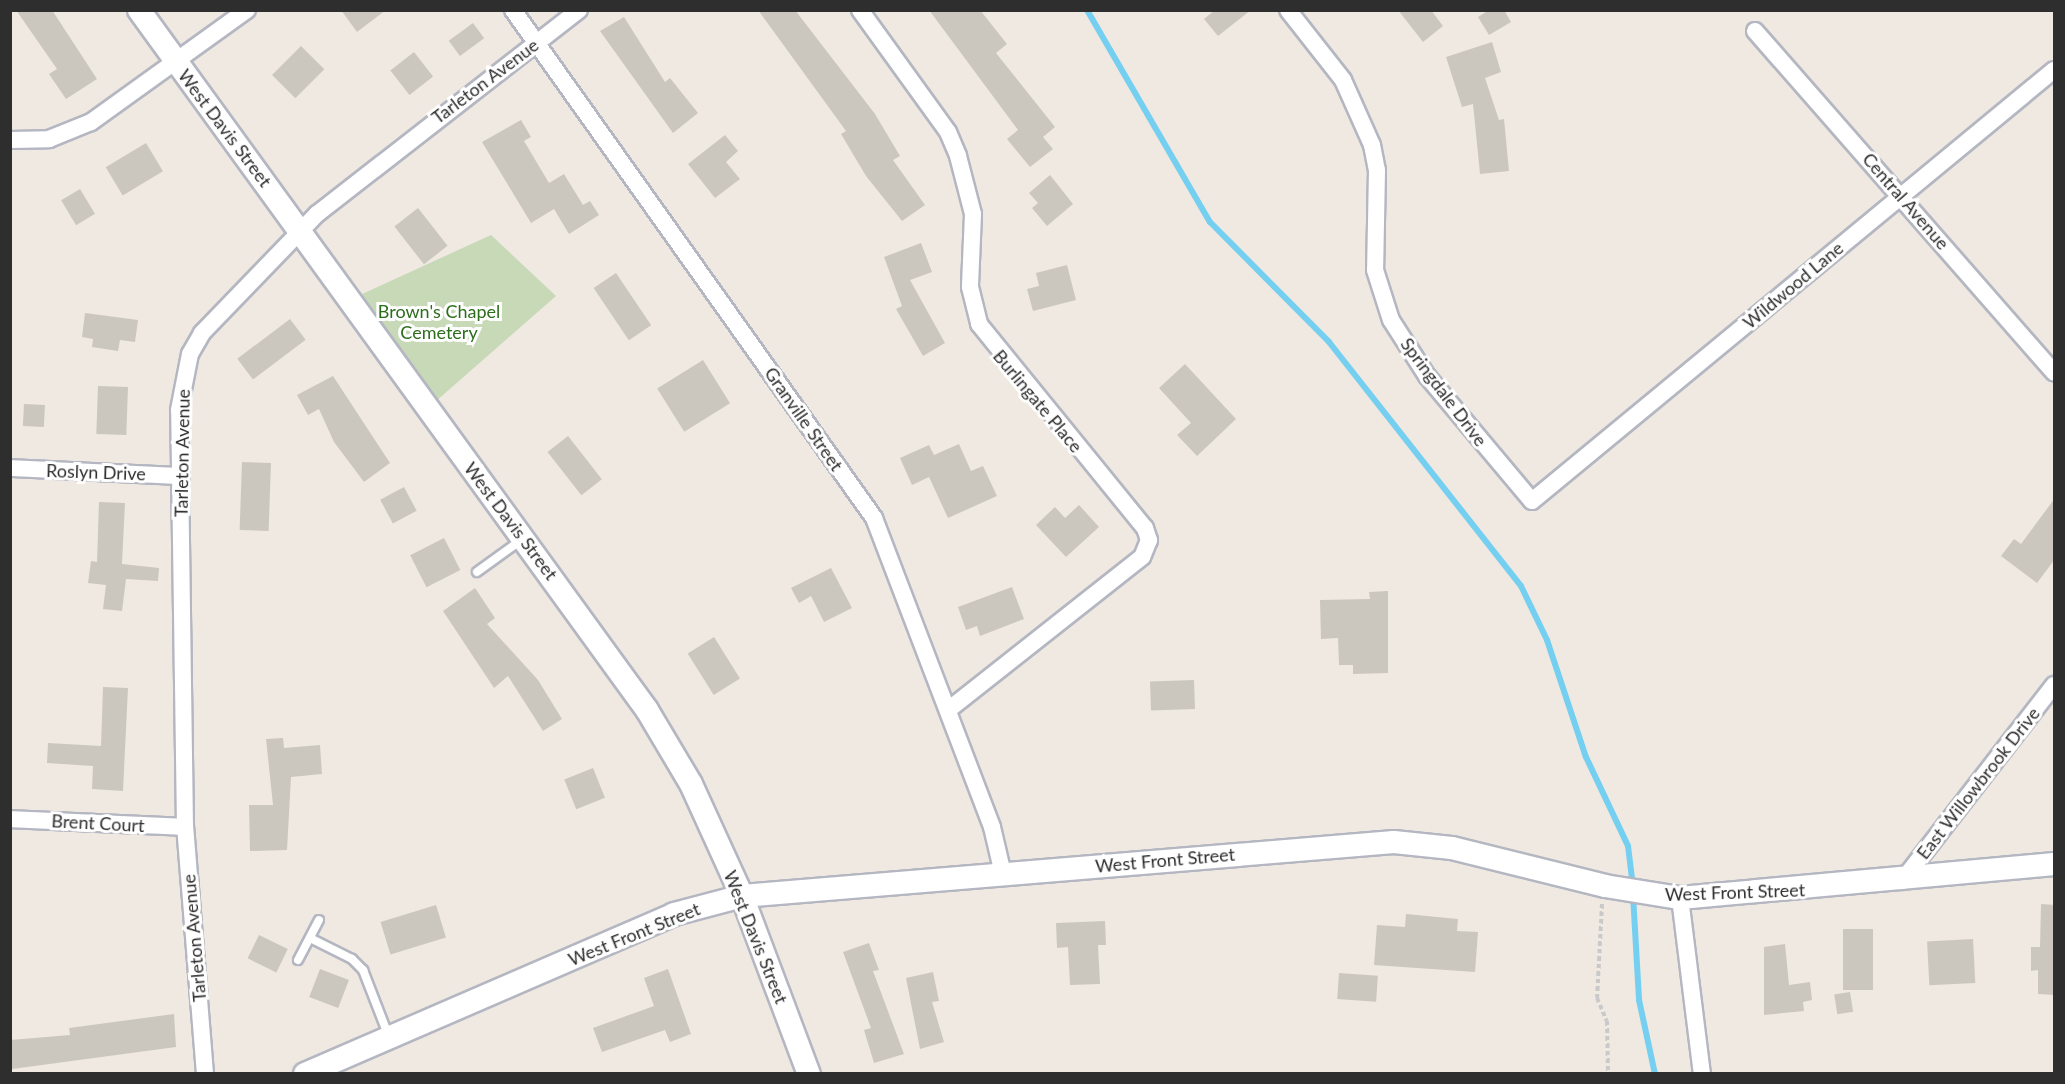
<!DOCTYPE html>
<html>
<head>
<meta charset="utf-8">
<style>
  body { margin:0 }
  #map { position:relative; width:2065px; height:1084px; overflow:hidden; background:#efe9e1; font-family:Lato,sans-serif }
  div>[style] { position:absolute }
  .cemetery>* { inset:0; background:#c8d9b8 }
  .stream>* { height:6px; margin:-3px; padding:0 3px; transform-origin:3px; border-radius:3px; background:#75cff0 }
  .building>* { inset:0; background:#cbc7bf; transform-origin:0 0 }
  .path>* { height:4px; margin-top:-2px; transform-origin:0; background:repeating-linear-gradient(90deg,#c9c9c9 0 4.5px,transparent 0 7.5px) }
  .roads { filter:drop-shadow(2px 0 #b4b7c1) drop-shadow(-2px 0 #b4b7c1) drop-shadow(0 2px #b4b7c1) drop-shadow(0 -2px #b4b7c1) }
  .lane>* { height:8px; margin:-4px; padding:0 4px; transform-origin:4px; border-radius:4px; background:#fff }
  .street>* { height:16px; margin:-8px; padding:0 8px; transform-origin:8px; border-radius:8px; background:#fff }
  .secondary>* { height:22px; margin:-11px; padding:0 11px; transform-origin:11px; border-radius:11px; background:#fff }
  span { translate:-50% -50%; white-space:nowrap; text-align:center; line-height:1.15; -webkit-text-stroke:6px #fff; paint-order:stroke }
  .street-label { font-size:18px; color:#2e2e2e }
  .park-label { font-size:18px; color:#2c6e1b }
  .frame { position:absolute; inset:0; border:12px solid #2e2e2e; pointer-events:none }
</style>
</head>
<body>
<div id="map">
  <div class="cemetery">
    <div style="clip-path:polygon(491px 235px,556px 296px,427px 409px,349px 300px)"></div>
  </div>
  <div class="stream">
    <div style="left:1087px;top:10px;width:245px;rotate:59.9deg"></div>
    <div style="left:1210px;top:222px;width:169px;rotate:45.2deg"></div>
    <div style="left:1329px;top:342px;width:310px;rotate:51.8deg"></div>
    <div style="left:1521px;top:586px;width:60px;rotate:64.3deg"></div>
    <div style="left:1547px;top:640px;width:123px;rotate:71.6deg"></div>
    <div style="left:1586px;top:757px;width:98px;rotate:64.7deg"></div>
    <div style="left:1628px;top:846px;width:39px;rotate:83deg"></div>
    <div style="left:1633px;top:895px;width:105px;rotate:86.7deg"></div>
    <div style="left:1639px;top:1000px;width:76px;rotate:77.8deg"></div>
  </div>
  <div class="building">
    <div style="clip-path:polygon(16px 10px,52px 10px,97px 79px,66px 99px,49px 74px,57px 69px)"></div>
    <div style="clip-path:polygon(341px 10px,386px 10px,357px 32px)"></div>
    <div style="clip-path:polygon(758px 10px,795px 10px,875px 114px,900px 156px,893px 160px,925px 205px,902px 221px,866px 176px,841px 134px,846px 131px)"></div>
    <div style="clip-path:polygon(929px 10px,980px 10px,1007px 44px,996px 53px,1055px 127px,1043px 137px,1053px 149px,1030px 167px,1007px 139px,1018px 130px)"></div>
    <div style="clip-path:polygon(1215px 10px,1251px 10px,1218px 36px,1204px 19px)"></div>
    <div style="clip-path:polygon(1398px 10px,1431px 10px,1443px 26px,1423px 42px)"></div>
    <div style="clip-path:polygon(1489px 10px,1504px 10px,1511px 22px,1489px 35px,1478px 17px)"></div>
    <div style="clip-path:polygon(624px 17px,665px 82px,670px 78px,698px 113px,673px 133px,600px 31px)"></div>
    <div style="left:473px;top:23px;width:19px;height:30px;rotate:54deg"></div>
    <div style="clip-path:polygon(1492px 42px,1501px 72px,1485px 78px,1499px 120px,1504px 119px,1509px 171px,1480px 174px,1473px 104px,1462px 107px,1446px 57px)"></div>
    <div style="left:301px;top:46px;width:33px;height:41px;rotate:45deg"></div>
    <div style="left:414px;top:52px;width:31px;height:30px;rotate:52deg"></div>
    <div style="clip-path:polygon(521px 120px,531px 137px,524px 141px,549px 183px,564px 174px,583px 205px,590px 201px,599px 215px,569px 234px,554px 209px,531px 223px,482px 142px)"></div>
    <div style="clip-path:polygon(725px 135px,738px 151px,726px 162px,740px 179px,715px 198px,688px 164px)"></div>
    <div style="left:146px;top:143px;width:33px;height:47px;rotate:59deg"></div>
    <div style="clip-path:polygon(1050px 175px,1073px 204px,1047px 226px,1032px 208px,1038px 203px,1029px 193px)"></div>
    <div style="left:80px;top:189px;width:29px;height:22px;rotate:59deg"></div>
    <div style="left:418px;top:208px;width:48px;height:30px;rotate:52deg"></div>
    <div style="clip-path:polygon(921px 243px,932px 272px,910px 280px,945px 343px,923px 356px,896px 309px,902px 306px,884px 257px)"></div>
    <div style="clip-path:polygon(1067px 265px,1076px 300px,1033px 311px,1027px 289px,1039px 286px,1036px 273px)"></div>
    <div style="left:616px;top:273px;width:63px;height:27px;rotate:56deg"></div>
    <div style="clip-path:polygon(85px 313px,138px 320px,135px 342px,120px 340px,118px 351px,92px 347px,93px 339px,82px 337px)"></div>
    <div style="left:290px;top:319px;width:26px;height:66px;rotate:53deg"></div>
    <div style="left:703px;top:360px;width:51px;height:54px;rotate:58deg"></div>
    <div style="clip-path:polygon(1185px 364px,1236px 419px,1197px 456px,1177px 435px,1191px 423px,1159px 388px)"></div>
    <div style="clip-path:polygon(333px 376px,390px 463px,364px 482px,334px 442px,319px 409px,308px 415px,297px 395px)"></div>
    <div style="left:98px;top:386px;width:30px;height:48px;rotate:2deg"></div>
    <div style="left:24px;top:404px;width:21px;height:22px;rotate:3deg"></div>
    <div style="left:568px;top:436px;width:55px;height:26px;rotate:52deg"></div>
    <div style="clip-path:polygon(959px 444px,971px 471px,983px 466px,997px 496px,948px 518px,929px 477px,912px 485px,900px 458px,929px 445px,934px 455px)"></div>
    <div style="left:242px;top:462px;width:29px;height:68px;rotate:2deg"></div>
    <div style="left:404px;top:487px;width:27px;height:27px;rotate:62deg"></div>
    <div style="clip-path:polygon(2055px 498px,2055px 559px,2037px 583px,2001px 556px,2014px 539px,2021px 544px)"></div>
    <div style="clip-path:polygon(99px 502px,125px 503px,122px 564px,159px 568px,158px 581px,126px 579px,122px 611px,103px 609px,106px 585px,88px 583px,91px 561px,97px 562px)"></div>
    <div style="clip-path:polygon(1079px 505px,1099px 527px,1066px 557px,1036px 525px,1055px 507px,1065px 518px)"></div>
    <div style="left:444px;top:538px;width:36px;height:38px;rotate:63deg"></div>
    <div style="clip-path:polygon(831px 568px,852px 608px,824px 622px,811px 596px,799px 603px,791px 588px)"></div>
    <div style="clip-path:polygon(1012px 587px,1024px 619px,980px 636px,977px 626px,966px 630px,958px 607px)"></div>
    <div style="clip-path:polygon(475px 588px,495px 618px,487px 624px,538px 680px,562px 719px,543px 731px,508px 676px,494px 688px,443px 611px)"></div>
    <div style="clip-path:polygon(1388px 591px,1388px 673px,1353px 674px,1353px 665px,1339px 665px,1338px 638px,1321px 639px,1320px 600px,1370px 599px,1369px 592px)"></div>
    <div style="left:714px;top:637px;width:49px;height:31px;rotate:58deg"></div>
    <div style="left:1194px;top:680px;width:29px;height:44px;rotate:88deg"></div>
    <div style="clip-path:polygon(103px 687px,128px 688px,123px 791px,92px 789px,93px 766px,47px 763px,48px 743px,101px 746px)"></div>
    <div style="clip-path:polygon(283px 738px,284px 748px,320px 745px,322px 774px,291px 777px,287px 850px,250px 851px,249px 805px,273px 805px,266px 739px)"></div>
    <div style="left:593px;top:768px;width:32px;height:31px;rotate:68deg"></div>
    <div style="clip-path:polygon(2041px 904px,2055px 905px,2055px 995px,2038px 994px,2038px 970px,2031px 971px,2031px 947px,2040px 947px)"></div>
    <div style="left:436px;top:905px;width:34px;height:58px;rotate:73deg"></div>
    <div style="clip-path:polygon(1406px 914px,1458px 919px,1457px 931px,1478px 932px,1475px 972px,1374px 965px,1377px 925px,1405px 927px)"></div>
    <div style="clip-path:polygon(1105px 921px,1106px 945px,1098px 945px,1100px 984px,1070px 985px,1068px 947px,1057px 948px,1056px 923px)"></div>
    <div style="left:1843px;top:929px;width:30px;height:61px"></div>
    <div style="left:259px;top:935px;width:32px;height:26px;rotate:26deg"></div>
    <div style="left:1973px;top:939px;width:44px;height:46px;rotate:87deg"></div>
    <div style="clip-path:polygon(869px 943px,879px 970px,873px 971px,904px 1054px,874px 1063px,864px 1030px,871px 1028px,843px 952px)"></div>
    <div style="clip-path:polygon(1785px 944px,1789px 985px,1810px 982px,1812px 1000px,1803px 1002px,1804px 1011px,1764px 1015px,1764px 947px)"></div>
    <div style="left:320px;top:969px;width:31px;height:30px;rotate:21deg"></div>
    <div style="clip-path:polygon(668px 969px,691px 1034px,670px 1042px,665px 1030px,602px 1052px,593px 1028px,654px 1006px,644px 978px)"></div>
    <div style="clip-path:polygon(933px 972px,939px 1001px,932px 1002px,944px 1042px,920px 1049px,906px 978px)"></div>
    <div style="left:1339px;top:973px;width:39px;height:26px;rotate:4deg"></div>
    <div style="left:1850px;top:992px;width:20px;height:16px;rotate:81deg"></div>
    <div style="clip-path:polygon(174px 1014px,176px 1047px,12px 1069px,10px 1040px,70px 1035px,69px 1028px)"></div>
  </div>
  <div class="path">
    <div style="left:1602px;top:904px;width:94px;rotate:93deg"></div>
    <div style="left:1597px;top:998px;width:25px;rotate:67deg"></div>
    <div style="left:1607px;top:1021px;width:53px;rotate:88.9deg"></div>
  </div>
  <div class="roads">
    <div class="lane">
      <div style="left:477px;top:572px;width:54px;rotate:-36deg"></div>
      <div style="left:310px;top:938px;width:47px;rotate:26.6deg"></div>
      <div style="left:352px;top:959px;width:16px;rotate:45deg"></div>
      <div style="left:363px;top:970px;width:72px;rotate:68.8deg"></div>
      <div style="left:298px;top:960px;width:45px;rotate:-62.3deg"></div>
    </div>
    <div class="street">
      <div style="left:513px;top:10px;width:623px;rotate:54.6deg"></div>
      <div style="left:874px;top:518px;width:331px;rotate:69.1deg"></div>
      <div style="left:992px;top:827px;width:48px;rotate:76.8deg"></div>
      <div style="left:860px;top:10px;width:150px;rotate:54.2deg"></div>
      <div style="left:948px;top:132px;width:26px;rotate:67deg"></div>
      <div style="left:958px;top:156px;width:60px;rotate:75.5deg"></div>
      <div style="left:973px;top:214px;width:73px;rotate:92.4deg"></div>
      <div style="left:970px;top:287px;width:38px;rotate:76deg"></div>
      <div style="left:979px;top:324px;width:263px;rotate:50.9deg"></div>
      <div style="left:1145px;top:528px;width:13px;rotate:72deg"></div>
      <div style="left:1149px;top:540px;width:18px;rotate:112deg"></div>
      <div style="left:1142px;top:557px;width:247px;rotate:141.7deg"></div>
      <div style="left:1288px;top:10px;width:89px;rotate:51.8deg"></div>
      <div style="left:1343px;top:80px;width:71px;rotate:66deg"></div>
      <div style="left:1372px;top:145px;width:25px;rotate:79deg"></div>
      <div style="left:1377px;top:170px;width:100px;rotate:91.1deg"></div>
      <div style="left:1375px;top:270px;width:52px;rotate:72.3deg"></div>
      <div style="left:1391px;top:320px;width:67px;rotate:57.3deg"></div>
      <div style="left:1427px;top:376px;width:163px;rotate:50deg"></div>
      <div style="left:1532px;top:501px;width:677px;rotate:-39.55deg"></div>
      <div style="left:1755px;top:31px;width:454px;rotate:48.8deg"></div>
      <div style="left:10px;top:140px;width:39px;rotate:-1deg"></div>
      <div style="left:49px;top:139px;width:45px;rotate:-22deg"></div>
      <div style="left:91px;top:122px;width:192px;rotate:-35.7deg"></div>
      <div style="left:10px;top:468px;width:171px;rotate:2.7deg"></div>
      <div style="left:10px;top:819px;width:175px;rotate:2.6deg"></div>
      <div style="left:1902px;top:881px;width:248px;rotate:-52.2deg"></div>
      <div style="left:1680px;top:898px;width:177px;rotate:82.9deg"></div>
      <div style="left:205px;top:1074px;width:248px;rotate:-94.6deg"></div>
      <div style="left:185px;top:827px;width:417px;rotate:-90.8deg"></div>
      <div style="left:179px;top:410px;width:57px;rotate:-78.9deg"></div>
      <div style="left:190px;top:354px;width:24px;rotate:-60deg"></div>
      <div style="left:202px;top:333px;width:165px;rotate:-46deg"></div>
      <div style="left:317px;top:214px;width:332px;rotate:-37.9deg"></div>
    </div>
    <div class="secondary">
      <div style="left:139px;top:10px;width:865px;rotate:54.03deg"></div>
      <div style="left:647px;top:710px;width:86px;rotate:59.3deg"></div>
      <div style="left:691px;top:784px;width:123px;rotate:65.5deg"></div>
      <div style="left:742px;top:896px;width:190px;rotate:69.4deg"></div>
      <div style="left:305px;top:1074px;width:402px;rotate:-23.4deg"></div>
      <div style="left:674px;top:914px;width:70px;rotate:-14.8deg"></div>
      <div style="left:742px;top:896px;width:654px;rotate:-4.73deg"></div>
      <div style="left:1394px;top:842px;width:58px;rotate:5.9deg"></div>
      <div style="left:1452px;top:848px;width:158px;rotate:13.9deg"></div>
      <div style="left:1605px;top:886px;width:76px;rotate:9.1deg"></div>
      <div style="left:1680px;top:898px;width:376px;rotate:-5.2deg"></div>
    </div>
  </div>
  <div class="street-label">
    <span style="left:485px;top:81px;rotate:-37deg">Tarleton Avenue</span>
    <span style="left:225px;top:128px;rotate:53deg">West Davis Street</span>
    <span style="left:1906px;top:201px;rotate:49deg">Central Avenue</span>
    <span style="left:1793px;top:285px;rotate:-40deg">Wildwood Lane</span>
    <span style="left:1444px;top:392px;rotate:53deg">Springdale Drive</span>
    <span style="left:1038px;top:401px;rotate:50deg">Burlingate Place</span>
    <span style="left:804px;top:419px;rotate:55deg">Granville Street</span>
    <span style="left:182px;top:453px;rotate:-89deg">Tarleton Avenue</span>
    <span style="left:96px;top:472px;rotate:2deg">Roslyn Drive</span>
    <span style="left:511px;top:521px;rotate:53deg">West Davis Street</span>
    <span style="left:1978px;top:783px;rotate:-52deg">East Willowbrook Drive</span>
    <span style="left:98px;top:823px;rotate:3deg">Brent Court</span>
    <span style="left:1165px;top:860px;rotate:-5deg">West Front Street</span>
    <span style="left:1735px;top:892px;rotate:-2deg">West Front Street</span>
    <span style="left:634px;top:934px;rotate:-22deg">West Front Street</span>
    <span style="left:756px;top:937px;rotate:68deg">West Davis Street</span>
    <span style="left:194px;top:938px;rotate:-95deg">Tarleton Avenue</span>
  </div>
  <div class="park-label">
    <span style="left:439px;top:322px">Brown's Chapel<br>Cemetery</span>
  </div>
  <div class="frame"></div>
</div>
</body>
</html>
